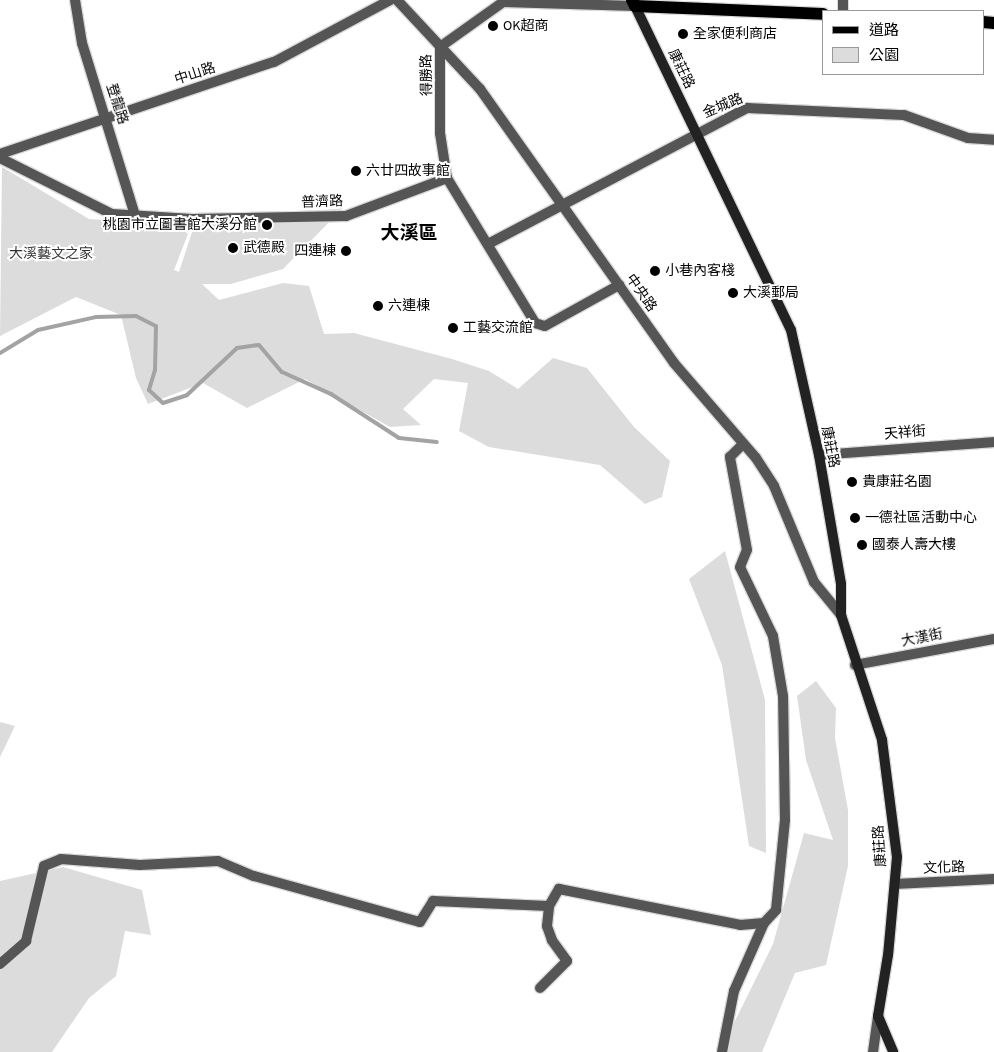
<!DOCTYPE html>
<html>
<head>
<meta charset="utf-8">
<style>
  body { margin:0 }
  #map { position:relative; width:994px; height:1052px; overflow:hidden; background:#fff; font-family:"Source Sans 3","Noto Sans TC",sans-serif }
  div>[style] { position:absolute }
  .green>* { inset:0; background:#dcdcdc }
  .stream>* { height:4px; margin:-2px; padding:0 2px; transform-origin:2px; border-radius:2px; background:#a3a3a3 }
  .roads { filter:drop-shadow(1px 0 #dbdbdb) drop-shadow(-1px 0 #dbdbdb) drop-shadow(0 1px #dbdbdb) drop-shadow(0 -1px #dbdbdb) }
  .street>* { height:10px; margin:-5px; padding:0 5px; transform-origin:5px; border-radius:5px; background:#555 }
  .secondary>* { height:10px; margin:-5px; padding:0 5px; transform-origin:5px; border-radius:5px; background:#222 }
  .primary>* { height:12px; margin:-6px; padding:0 6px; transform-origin:6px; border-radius:6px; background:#000 }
  .dots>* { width:14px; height:14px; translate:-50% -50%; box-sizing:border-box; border:2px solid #fff; border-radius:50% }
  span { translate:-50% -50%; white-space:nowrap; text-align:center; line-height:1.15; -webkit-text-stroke:4px #fff; paint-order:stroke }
  .poi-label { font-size:14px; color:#000 }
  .left { translate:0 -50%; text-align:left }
  .right { translate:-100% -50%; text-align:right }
  .street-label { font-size:14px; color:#000 }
  .park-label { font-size:14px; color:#333 }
  .district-label { font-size:19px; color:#000; font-weight:700 }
  .legend { position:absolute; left:822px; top:10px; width:162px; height:65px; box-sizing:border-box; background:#fff; border:1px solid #999; margin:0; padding:6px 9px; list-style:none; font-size:15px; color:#000 }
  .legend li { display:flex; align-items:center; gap:10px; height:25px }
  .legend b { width:25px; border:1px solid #999 }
</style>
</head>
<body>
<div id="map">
  <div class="green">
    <div style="clip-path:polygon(2px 167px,89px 219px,191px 226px,174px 270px,179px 272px,195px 223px,343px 208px,283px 269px,231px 284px,202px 284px,219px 300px,283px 283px,309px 286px,324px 334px,354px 333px,452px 359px,489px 371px,518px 389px,553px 358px,587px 368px,634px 427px,670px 461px,662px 497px,645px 504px,600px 465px,489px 447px,459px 431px,468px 383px,434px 379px,403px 409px,421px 425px,390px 427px,305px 379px,247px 408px,203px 383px,148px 404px,136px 378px,121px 315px,76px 297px,0 336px)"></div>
    <div style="clip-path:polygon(725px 551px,765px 700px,766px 853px,749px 846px,722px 665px,689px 579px)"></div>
    <div style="clip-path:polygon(816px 681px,836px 708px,835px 738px,848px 810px,848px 866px,826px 965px,795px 973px,762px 1052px,725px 1052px,731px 1029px,773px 944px,804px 833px,833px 840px,806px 760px,797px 696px)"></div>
    <div style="clip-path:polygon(0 722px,15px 726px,0 757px)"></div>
    <div style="clip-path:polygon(63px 867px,142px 890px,151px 935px,125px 931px,116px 976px,89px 998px,52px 1052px,0 1052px,0 881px)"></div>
  </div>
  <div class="stream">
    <div style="left:0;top:353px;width:44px;rotate:-31.2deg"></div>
    <div style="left:38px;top:330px;width:59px;rotate:-12.6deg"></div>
    <div style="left:96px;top:317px;width:40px;rotate:-1.4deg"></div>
    <div style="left:136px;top:316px;width:22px;rotate:27deg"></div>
    <div style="left:156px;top:326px;width:44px;rotate:91.3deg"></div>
    <div style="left:155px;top:370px;width:21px;rotate:107deg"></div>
    <div style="left:149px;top:390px;width:19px;rotate:43deg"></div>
    <div style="left:163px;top:403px;width:25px;rotate:-18deg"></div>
    <div style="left:187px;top:395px;width:69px;rotate:-43.2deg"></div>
    <div style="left:237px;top:348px;width:22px;rotate:-8deg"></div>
    <div style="left:259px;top:345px;width:35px;rotate:50deg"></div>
    <div style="left:282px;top:372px;width:54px;rotate:24.2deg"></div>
    <div style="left:331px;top:394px;width:81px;rotate:32.9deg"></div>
    <div style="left:399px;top:438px;width:38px;rotate:6deg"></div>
  </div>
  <div class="roads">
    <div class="street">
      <div style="left:75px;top:0;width:44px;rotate:80.8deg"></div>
      <div style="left:82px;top:43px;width:180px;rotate:72.9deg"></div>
      <div style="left:397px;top:0;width:122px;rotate:47deg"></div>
      <div style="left:480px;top:89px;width:336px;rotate:54.7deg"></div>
      <div style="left:674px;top:363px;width:125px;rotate:49.2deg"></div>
      <div style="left:756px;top:458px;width:33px;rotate:57deg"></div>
      <div style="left:774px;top:486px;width:104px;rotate:67.4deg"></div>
      <div style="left:814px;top:582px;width:43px;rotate:50.7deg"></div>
      <div style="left:503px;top:2px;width:132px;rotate:1.7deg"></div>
      <div style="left:843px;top:11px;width:11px;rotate:-90deg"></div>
      <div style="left:440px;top:47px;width:86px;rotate:90deg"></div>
      <div style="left:440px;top:133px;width:46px;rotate:81.2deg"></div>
      <div style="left:447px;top:178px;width:170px;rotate:58.7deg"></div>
      <div style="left:535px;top:323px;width:10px;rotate:17deg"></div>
      <div style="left:545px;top:326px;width:85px;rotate:-29deg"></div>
      <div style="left:440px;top:47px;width:77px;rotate:-35.5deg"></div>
      <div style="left:0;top:154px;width:289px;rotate:-18.6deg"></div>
      <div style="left:274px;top:62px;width:132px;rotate:-28.1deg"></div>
      <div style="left:0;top:158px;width:125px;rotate:26.6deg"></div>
      <div style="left:112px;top:214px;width:80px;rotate:3.6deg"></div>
      <div style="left:192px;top:219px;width:154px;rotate:-1.1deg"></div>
      <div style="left:346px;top:216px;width:108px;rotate:-20.6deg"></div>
      <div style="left:488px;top:244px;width:293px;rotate:-27.7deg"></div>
      <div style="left:747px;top:108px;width:157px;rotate:2.6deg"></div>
      <div style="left:904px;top:115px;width:68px;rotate:19.8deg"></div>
      <div style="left:968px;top:138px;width:26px;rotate:4deg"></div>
      <div style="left:819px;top:455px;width:175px;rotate:-4.2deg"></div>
      <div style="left:855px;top:665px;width:141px;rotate:-10.6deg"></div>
      <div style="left:895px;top:884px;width:99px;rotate:-2.9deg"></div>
      <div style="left:0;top:964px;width:35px;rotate:-41deg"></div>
      <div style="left:26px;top:941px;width:77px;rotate:-76.5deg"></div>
      <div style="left:44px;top:866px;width:18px;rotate:-22deg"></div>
      <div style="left:61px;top:859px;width:79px;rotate:4.3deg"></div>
      <div style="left:140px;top:865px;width:78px;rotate:-2.9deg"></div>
      <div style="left:218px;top:861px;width:39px;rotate:23deg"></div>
      <div style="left:254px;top:876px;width:172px;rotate:15.5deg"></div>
      <div style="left:420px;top:922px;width:25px;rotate:-58deg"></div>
      <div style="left:433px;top:901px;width:116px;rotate:2.5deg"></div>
      <div style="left:540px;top:988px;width:38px;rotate:-45deg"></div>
      <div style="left:567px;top:961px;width:26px;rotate:-126deg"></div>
      <div style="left:552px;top:940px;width:15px;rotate:-110deg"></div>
      <div style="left:547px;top:926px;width:20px;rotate:-84deg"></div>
      <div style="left:549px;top:906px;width:20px;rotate:-60deg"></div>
      <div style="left:559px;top:889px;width:185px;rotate:11.2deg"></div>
      <div style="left:740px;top:925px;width:24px;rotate:-5deg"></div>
      <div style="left:722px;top:1052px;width:62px;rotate:-78.9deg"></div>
      <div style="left:734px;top:991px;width:74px;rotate:-66.2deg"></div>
      <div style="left:764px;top:923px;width:18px;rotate:-47deg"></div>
      <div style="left:776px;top:910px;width:90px;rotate:-84.3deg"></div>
      <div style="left:785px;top:820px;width:124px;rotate:-90.9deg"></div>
      <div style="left:783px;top:696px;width:61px;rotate:-99.5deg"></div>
      <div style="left:773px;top:636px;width:76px;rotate:-115.6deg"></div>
      <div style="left:740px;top:567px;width:18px;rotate:-68deg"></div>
      <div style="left:747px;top:550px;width:95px;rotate:-100.4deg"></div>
      <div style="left:730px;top:457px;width:18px;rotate:-45deg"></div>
      <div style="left:873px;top:1052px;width:36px;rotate:-82deg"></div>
    </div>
    <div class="secondary">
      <div style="left:635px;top:6px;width:360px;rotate:64.3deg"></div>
      <div style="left:791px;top:330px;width:128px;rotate:77.4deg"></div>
      <div style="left:819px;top:455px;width:131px;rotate:80.3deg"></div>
      <div style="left:841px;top:584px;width:31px;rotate:90deg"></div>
      <div style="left:841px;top:615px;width:132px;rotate:71.8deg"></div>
      <div style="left:882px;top:740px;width:118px;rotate:82.7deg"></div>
      <div style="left:897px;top:857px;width:98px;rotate:95.2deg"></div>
      <div style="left:888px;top:955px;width:62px;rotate:99.3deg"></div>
      <div style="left:878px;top:1016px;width:39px;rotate:67deg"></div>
    </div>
    <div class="primary">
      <div style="left:632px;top:0;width:7px;rotate:63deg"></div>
      <div style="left:635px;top:6px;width:188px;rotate:2.4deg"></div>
      <div style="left:983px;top:22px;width:11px;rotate:5deg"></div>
    </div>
  </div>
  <div class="dots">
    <div style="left:493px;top:26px;background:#000"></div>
    <div style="left:683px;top:34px;background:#000"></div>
    <div style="left:356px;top:171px;background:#000"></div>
    <div style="left:267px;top:225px;background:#000"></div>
    <div style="left:233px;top:248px;background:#000"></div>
    <div style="left:346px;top:251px;background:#000"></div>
    <div style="left:655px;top:271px;background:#000"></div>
    <div style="left:733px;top:293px;background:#000"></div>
    <div style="left:378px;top:306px;background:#000"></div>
    <div style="left:453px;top:328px;background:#000"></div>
    <div style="left:852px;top:482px;background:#000"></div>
    <div style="left:855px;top:518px;background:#000"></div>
    <div style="left:862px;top:545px;background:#000"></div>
  </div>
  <div class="poi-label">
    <span class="left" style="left:503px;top:26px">OK超商</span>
    <span class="left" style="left:693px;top:34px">全家便利商店</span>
    <span class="left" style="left:366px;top:171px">六廿四故事館</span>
    <span class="right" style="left:257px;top:225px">桃園市立圖書館大溪分館</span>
    <span class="left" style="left:243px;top:248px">武德殿</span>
    <span class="right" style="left:336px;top:251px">四連棟</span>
    <span class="left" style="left:665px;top:271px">小巷內客棧</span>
    <span class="left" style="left:743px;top:293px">大溪郵局</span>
    <span class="left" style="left:388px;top:306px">六連棟</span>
    <span class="left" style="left:463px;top:328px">工藝交流館</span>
    <span class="left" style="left:862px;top:482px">貴康莊名園</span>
    <span class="left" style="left:865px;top:518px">一德社區活動中心</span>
    <span class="left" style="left:872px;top:545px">國泰人壽大樓</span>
  </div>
  <div class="street-label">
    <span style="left:681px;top:69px;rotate:64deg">康莊路</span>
    <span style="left:195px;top:74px;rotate:-18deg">中山路</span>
    <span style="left:427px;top:75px;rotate:-91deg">得勝路</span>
    <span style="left:117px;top:104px;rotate:72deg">登龍路</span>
    <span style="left:723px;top:106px;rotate:-23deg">金城路</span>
    <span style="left:322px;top:202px;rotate:-2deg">普濟路</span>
    <span style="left:641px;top:293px;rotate:55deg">中央路</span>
    <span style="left:905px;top:433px;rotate:-5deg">天祥街</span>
    <span style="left:830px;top:447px;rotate:79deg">康莊路</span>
    <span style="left:922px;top:638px;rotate:-11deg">大漢街</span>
    <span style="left:880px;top:846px;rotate:-94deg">康莊路</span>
    <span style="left:944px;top:868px;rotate:-2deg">文化路</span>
  </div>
  <div class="park-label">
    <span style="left:51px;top:254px">大溪藝文之家</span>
  </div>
  <div class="district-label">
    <span style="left:409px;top:234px">大溪區</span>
  </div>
  <ul class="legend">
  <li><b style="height:6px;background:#000"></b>道路</li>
  <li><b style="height:14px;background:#dcdcdc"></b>公園</li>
  </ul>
</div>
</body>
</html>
